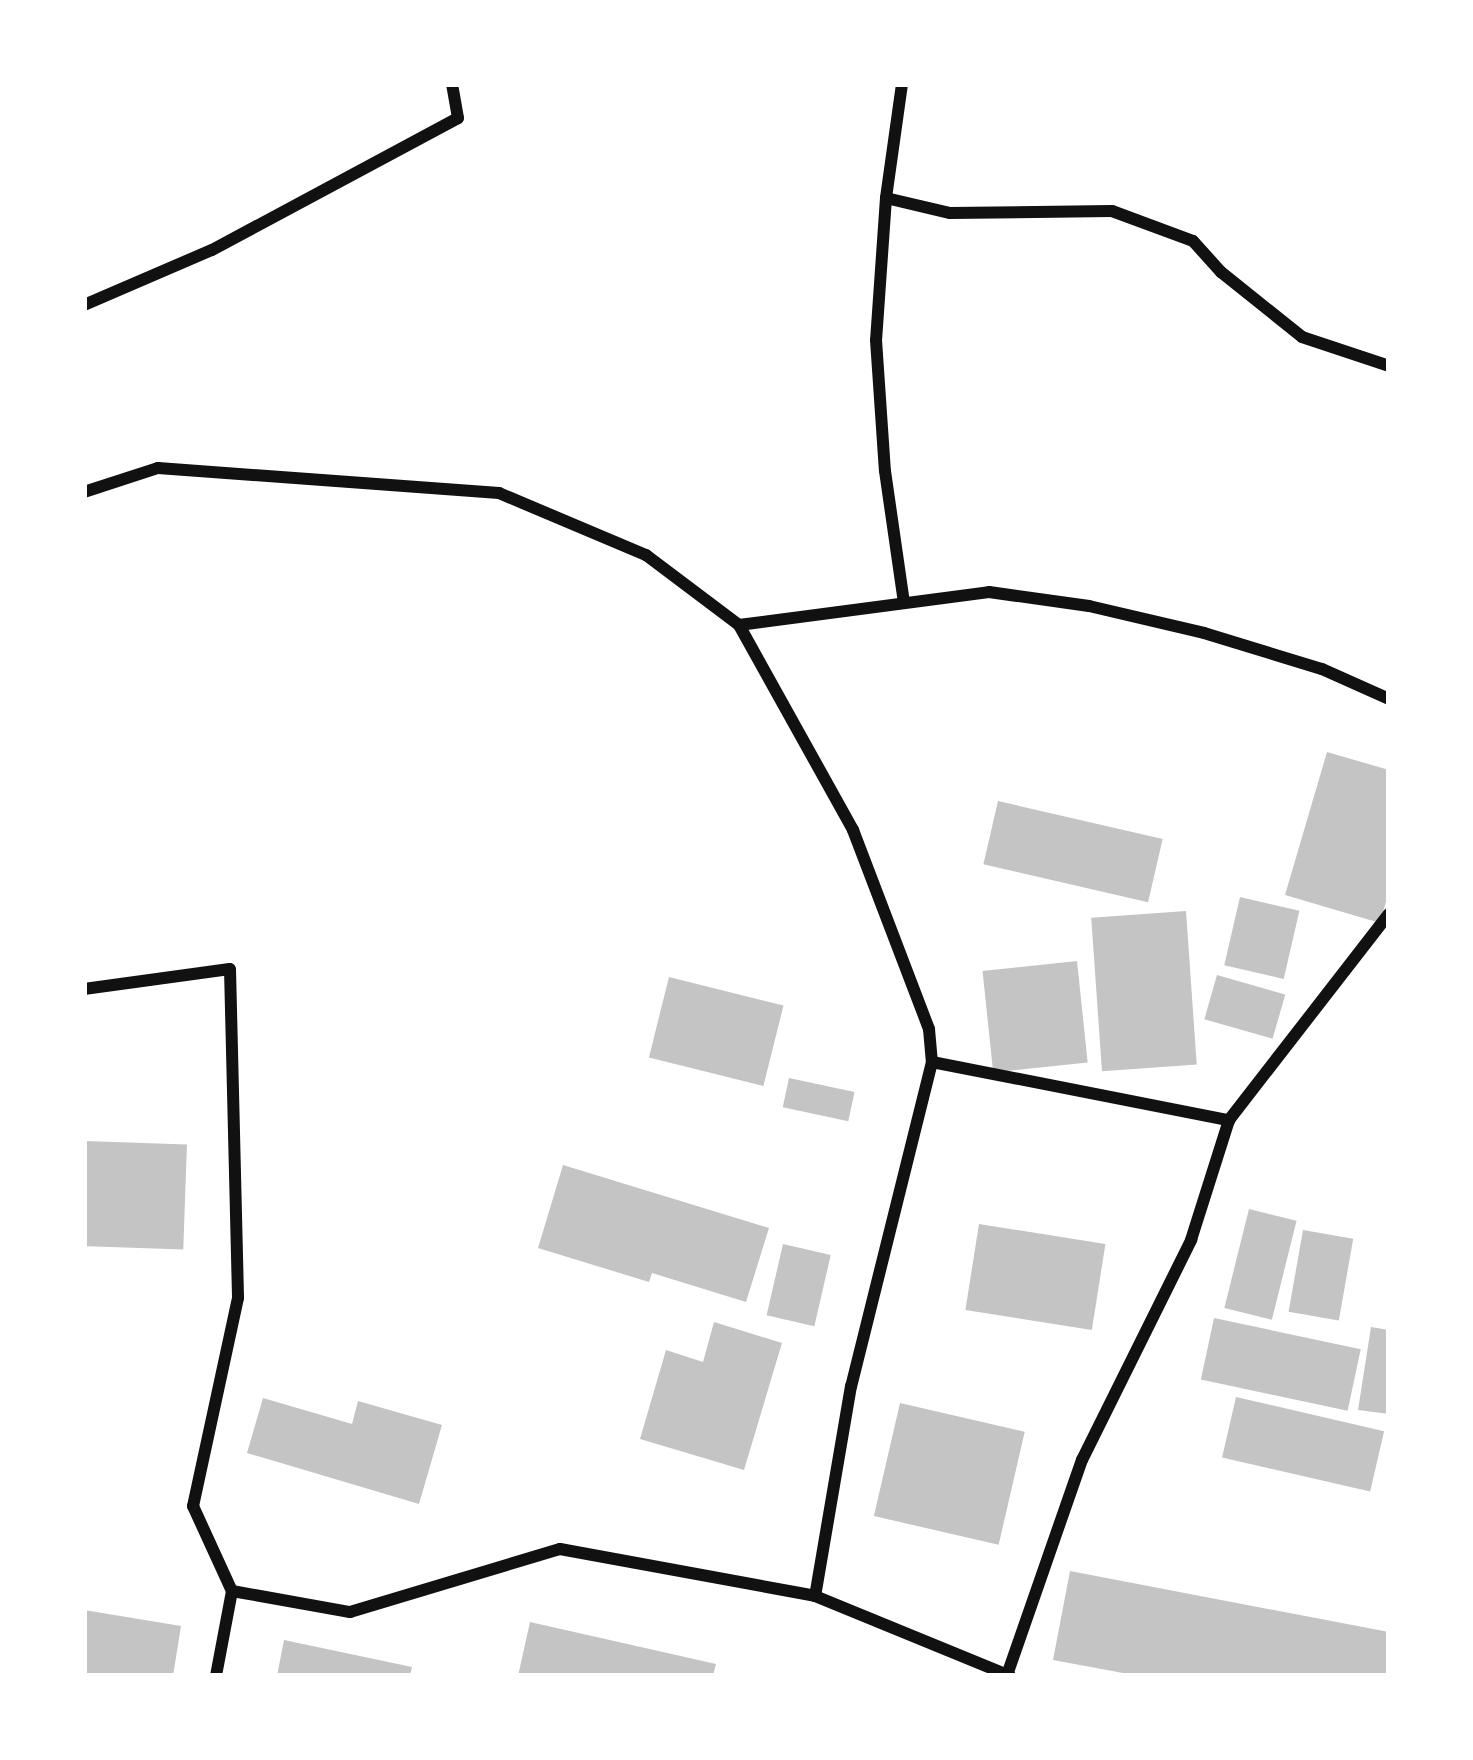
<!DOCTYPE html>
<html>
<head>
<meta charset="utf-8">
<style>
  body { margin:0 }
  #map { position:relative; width:1473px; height:1760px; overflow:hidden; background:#fff; font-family:Signika,sans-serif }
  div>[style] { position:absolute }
  .building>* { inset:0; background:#c4c4c4; transform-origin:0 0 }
  .minor>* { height:12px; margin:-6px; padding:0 6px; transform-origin:6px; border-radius:6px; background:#111 }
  span { translate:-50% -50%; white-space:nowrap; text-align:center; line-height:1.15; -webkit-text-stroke:10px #fff; paint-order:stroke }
  .frame { position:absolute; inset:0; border:87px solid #fff; pointer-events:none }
</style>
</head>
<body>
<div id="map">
  <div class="building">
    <div style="clip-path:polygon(1327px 752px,1389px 770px,1389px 891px,1380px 923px,1285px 895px)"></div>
    <div style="left:998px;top:801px;width:169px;height:65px;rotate:13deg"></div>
    <div style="left:1240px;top:897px;width:61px;height:70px;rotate:13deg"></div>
    <div style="left:1186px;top:911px;width:154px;height:95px;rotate:86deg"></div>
    <div style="left:1077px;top:961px;width:102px;height:95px;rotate:84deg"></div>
    <div style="left:1217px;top:975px;width:71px;height:46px;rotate:16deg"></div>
    <div style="left:669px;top:977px;width:118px;height:83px;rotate:14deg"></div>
    <div style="left:789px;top:1078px;width:67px;height:30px;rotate:12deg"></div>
    <div style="left:84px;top:1141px;width:103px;height:105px;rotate:2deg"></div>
    <div style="clip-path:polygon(563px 1165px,769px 1228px,746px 1302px,652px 1273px,649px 1282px,538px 1248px)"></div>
    <div style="left:1249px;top:1209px;width:49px;height:102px;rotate:14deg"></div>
    <div style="left:979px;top:1224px;width:128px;height:87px;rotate:9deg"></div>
    <div style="left:1303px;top:1230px;width:51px;height:83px;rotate:10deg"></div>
    <div style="left:783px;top:1244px;width:49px;height:73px;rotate:13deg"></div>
    <div style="left:1214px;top:1318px;width:150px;height:63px;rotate:12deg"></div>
    <div style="clip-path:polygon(714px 1322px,782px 1343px,744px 1470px,640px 1439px,666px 1350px,703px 1362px)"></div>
    <div style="clip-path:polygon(1371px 1327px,1389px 1330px,1389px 1414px,1358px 1410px)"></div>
    <div style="left:1236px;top:1397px;width:152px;height:62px;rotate:13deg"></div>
    <div style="clip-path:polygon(263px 1398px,352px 1424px,358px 1401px,442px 1425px,419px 1504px,247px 1453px)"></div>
    <div style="left:900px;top:1403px;width:128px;height:116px;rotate:13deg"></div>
    <div style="clip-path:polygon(1070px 1571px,1389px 1632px,1389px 1676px,1139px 1676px,1053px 1660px)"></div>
    <div style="clip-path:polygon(84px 1610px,181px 1626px,173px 1676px,84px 1676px)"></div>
    <div style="clip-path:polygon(530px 1622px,716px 1664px,713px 1676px,518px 1676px)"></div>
    <div style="clip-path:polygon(284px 1640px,412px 1667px,410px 1676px,277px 1676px)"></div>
  </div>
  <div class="minor">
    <div style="left:902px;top:84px;width:115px;rotate:98deg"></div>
    <div style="left:886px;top:198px;width:66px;rotate:13.2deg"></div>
    <div style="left:950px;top:213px;width:162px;rotate:-0.7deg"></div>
    <div style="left:1112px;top:211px;width:86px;rotate:20.3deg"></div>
    <div style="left:1193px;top:241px;width:42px;rotate:47.9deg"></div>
    <div style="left:1221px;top:272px;width:104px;rotate:38.7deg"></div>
    <div style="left:1302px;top:337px;width:92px;rotate:18.4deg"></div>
    <div style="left:886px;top:198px;width:142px;rotate:94deg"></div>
    <div style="left:876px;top:340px;width:131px;rotate:86.1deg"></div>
    <div style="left:885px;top:471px;width:133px;rotate:81.8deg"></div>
    <div style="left:84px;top:305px;width:139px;rotate:-23.3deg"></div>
    <div style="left:212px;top:250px;width:279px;rotate:-28.2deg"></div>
    <div style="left:458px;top:118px;width:35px;rotate:-100deg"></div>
    <div style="left:84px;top:492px;width:78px;rotate:-18deg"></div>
    <div style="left:158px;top:468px;width:342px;rotate:4.2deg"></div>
    <div style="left:499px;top:493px;width:160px;rotate:22.9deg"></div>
    <div style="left:646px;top:555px;width:116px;rotate:37deg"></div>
    <div style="left:739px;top:625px;width:235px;rotate:60.9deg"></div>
    <div style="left:853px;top:830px;width:213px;rotate:69.1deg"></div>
    <div style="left:929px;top:1029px;width:33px;rotate:85deg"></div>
    <div style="left:932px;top:1062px;width:334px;rotate:104deg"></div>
    <div style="left:851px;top:1386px;width:213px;rotate:99.7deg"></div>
    <div style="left:739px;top:625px;width:252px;rotate:-7.5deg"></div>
    <div style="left:989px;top:592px;width:101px;rotate:8deg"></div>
    <div style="left:1089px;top:606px;width:118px;rotate:13.2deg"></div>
    <div style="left:1204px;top:633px;width:123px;rotate:17deg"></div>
    <div style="left:1322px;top:669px;width:73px;rotate:24.1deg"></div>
    <div style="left:84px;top:989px;width:147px;rotate:-7.8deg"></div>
    <div style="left:230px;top:969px;width:329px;rotate:88.6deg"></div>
    <div style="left:238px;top:1298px;width:213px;rotate:102.2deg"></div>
    <div style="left:193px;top:1506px;width:94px;rotate:65.4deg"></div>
    <div style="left:232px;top:1591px;width:86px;rotate:100.7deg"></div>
    <div style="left:932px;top:1062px;width:303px;rotate:11.1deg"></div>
    <div style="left:232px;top:1591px;width:120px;rotate:10.1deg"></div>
    <div style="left:350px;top:1612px;width:219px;rotate:-16.7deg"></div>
    <div style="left:560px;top:1549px;width:259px;rotate:10.4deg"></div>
    <div style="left:815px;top:1596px;width:211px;rotate:22.3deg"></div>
    <div style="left:1007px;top:1675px;width:228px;rotate:-70.8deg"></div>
    <div style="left:1082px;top:1460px;width:246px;rotate:-63.6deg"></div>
    <div style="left:1191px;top:1240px;width:126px;rotate:-72.4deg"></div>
    <div style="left:1229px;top:1120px;width:261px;rotate:-52.2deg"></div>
  </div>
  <div class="frame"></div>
</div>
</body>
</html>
